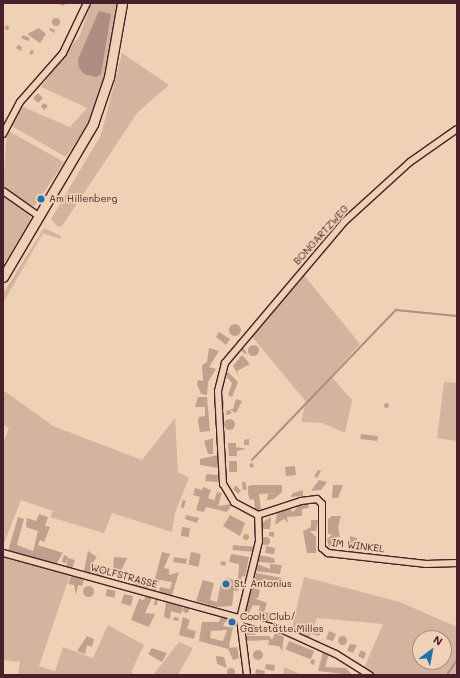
<!DOCTYPE html>
<html>
<head>
<meta charset="utf-8">
<style>
  body { margin:0 }
  #map { position:relative; width:460px; height:678px; overflow:hidden; background:#efd2b5; font-family:Mali,sans-serif }
  div>[style] { position:absolute }
  .green>* { inset:0; background:#d4b49f }
  .water>* { inset:0; background:#b08d81 }
  .stream>* { height:1.5px; margin:-0.75px; padding:0 0.75px; transform-origin:0.75px; border-radius:0.75px; background:#b08d81 }
  .building>* { inset:0; background:#c1a08e; transform-origin:0 0 }
  .round { border-radius:50% }
  .roads { filter:drop-shadow(1px 0 #4a1f2b) drop-shadow(-1px 0 #4a1f2b) drop-shadow(0 1px #4a1f2b) drop-shadow(0 -1px #4a1f2b) }
  .minor>* { height:6px; margin:-3px; padding:0 3px; transform-origin:3px; border-radius:3px; background:#efd2b5 }
  .secondary>* { height:9px; margin:-4.5px; padding:0 4.5px; transform-origin:4.5px; border-radius:4.5px; background:#efd2b5 }
  .dots>* { width:11px; height:11px; translate:-50% -50%; box-sizing:border-box; border:2px solid #efd2b5; border-radius:50% }
  span { translate:-50% -50%; white-space:nowrap; text-align:center; line-height:1.15; -webkit-text-stroke:3.5px #efd2b5; paint-order:stroke }
  .poi-label { font-size:10px; color:#4a1f2b }
  .left { translate:0 -50%; text-align:left }
  .street-label { font-size:10px; color:#4a1f2b }
  .frame { position:absolute; inset:0; border:4px solid #4a1f2b; pointer-events:none }
  .north { position:absolute; left:412px; top:630px; width:40px; height:40px; box-sizing:border-box; background:#efd2b5; border:1px solid #ad8a7e; border-radius:50%; rotate:32deg; font-size:11px; font-weight:700; line-height:16px; text-align:center; color:#4a1f2b }
  .north::after { content:''; display:block; margin:auto; width:14px; height:18px; background:#1f6fb2; clip-path:polygon(50% 0,100% 100%,50% 72%,0 100%) }
</style>
</head>
<body>
<div id="map">
  <div class="green">
    <div style="clip-path:polygon(91px 3px,118px 3px,105px 77px,89px 122px,66px 157px,10px 125px,21px 106px,70px 127px,87px 108px,41px 87px,80px 35px)"></div>
    <div style="clip-path:polygon(122px 53px,169px 85px,137px 113px,62px 226px,58px 227px,51px 219px,101px 135px)"></div>
    <div style="clip-path:polygon(7px 130px,64px 162px,35px 206px,28px 205px,3px 185px)"></div>
    <div style="clip-path:polygon(3px 195px,27px 212px,31px 219px,3px 266px)"></div>
    <div style="clip-path:polygon(44px 228px,61px 236px,60px 239px,43px 233px,3px 303px,3px 294px)"></div>
    <div style="clip-path:polygon(303px 274px,360px 344px,331px 376px,352px 400px,345px 433px,322px 423px,301px 422px,306px 402px,249px 333px)"></div>
    <div style="clip-path:polygon(444px 382px,457px 383px,457px 441px,437px 438px)"></div>
    <div style="clip-path:polygon(3px 390px,53px 426px,142px 460px,175px 418px,178px 472px,189px 478px,175px 513px,172px 532px,112px 513px,104px 533px,50px 517px,53px 511px,21px 500px,3px 546px,3px 443px,9px 428px,3px 425px)"></div>
    <div style="clip-path:polygon(3px 556px,70px 575px,39px 666px,55px 671px,63px 647px,93px 658px,108px 625px,144px 645px,131px 672px,135px 675px,18px 675px,20px 662px,3px 660px)"></div>
    <div style="clip-path:polygon(evenodd,304px 577px,400px 602px,457px 627px,457px 675px,361px 675px,383px 624px,317px 618px,309px 639px,291px 631px,304px 577px,420px 638px,444px 638px,444px 662px,420px 662px,420px 638px)"></div>
    <div style="clip-path:polygon(179px 642px,193px 648px,178px 675px,153px 675px)"></div>
    <div style="clip-path:polygon(284px 667px,303px 675px,283px 675px)"></div>
  </div>
  <div class="water">
    <div style="clip-path:polygon(99px 11px,111px 14px,101px 74px,96px 77px,84px 74px,79px 68px,78px 59px)"></div>
  </div>
  <div class="stream">
    <div style="left:252px;top:460px;width:208px;rotate:-46.2deg"></div>
    <div style="left:396px;top:310px;width:61px;rotate:5.6deg"></div>
    <div style="left:447px;top:675px;width:18px;rotate:-56deg"></div>
  </div>
  <div class="building">
    <div style="clip-path:polygon(56px 3px,65px 3px,64px 6px)"></div>
    <div class="round" style="left:52px;top:18px;width:8px;height:8px"></div>
    <div style="left:6px;top:25px;width:4px;height:4px;rotate:27deg"></div>
    <div style="clip-path:polygon(39px 28px,46px 34px,40px 43px,27px 34px)"></div>
    <div style="clip-path:polygon(50px 28px,55px 30px,54px 33px,49px 30px)"></div>
    <div style="clip-path:polygon(23px 35px,30px 38px,28px 41px,21px 38px)"></div>
    <div style="clip-path:polygon(18px 45px,22px 47px,21px 51px,16px 48px)"></div>
    <div style="clip-path:polygon(31px 50px,34px 51px,32px 55px,29px 53px)"></div>
    <div style="left:38px;top:93px;width:7px;height:7px;rotate:45deg"></div>
    <div style="clip-path:polygon(44px 103px,48px 106px,44px 110px,41px 106px)"></div>
    <div class="round" style="left:229px;top:324px;width:12px;height:12px"></div>
    <div style="clip-path:polygon(219px 332px,230px 339px,226px 345px,216px 337px)"></div>
    <div class="round" style="left:247.5px;top:344.5px;width:11px;height:11px"></div>
    <div style="clip-path:polygon(209px 348px,219px 351px,209px 367px,216px 369px,208px 382px,207px 395px,201px 394px,197px 384px,198px 380px,203px 381px,202px 365px,207px 362px)"></div>
    <div style="clip-path:polygon(243px 348px,247px 353px,245px 354px,241px 350px)"></div>
    <div style="clip-path:polygon(242px 355px,250px 364px,237px 371px,240px 378px,233px 366px)"></div>
    <div style="clip-path:polygon(228px 372px,238px 382px,232px 397px,228px 395px,232px 383px,225px 375px)"></div>
    <div style="clip-path:polygon(198px 397px,207px 397px,210px 431px,200px 432px,198px 421px,199px 417px,205px 416px,205px 407px,195px 407px)"></div>
    <div style="clip-path:polygon(236px 399px,242px 401px,236px 413px,229px 409px,233px 409px)"></div>
    <div style="left:220px;top:401px;width:4px;height:8px"></div>
    <div class="round" style="left:383.5px;top:402.5px;width:5px;height:5px"></div>
    <div style="clip-path:polygon(227px 410px,231px 411px,231px 414px,226px 415px)"></div>
    <div class="round" style="left:223.5px;top:418.5px;width:11px;height:11px"></div>
    <div style="left:361px;top:434px;width:17px;height:5px;rotate:7deg"></div>
    <div style="clip-path:polygon(213px 438px,213px 454px,208px 454px,204px 441px)"></div>
    <div style="clip-path:polygon(249px 439px,249px 445px,244px 445px,244px 440px)"></div>
    <div style="clip-path:polygon(228px 443px,236px 443px,236px 447px,246px 449px,237px 451px,237px 456px,229px 456px)"></div>
    <div style="clip-path:polygon(218px 455px,219px 468px,200px 465px,200px 459px)"></div>
    <div style="left:229px;top:461px;width:8px;height:11px"></div>
    <div style="left:253px;top:463px;width:4px;height:4px;rotate:76deg"></div>
    <div style="left:295px;top:466px;width:9px;height:10px;rotate:84deg"></div>
    <div style="clip-path:polygon(318px 470px,321px 471px,317px 478px,314px 476px)"></div>
    <div style="left:206px;top:474px;width:12px;height:7px;rotate:5deg"></div>
    <div style="clip-path:polygon(319px 480px,327px 482px,321px 490px,311px 491px)"></div>
    <div style="clip-path:polygon(242px 482px,245px 482px,247px 489px,243px 490px)"></div>
    <div style="clip-path:polygon(236px 485px,241px 491px,238px 494px,233px 489px)"></div>
    <div style="clip-path:polygon(252px 485px,282px 485px,282px 492px,274px 499px,267px 500px,268px 494px,276px 493px,259px 494px,261px 510px,255px 510px,254px 499px,250px 500px,248px 494px,248px 486px)"></div>
    <div style="clip-path:polygon(333px 485px,343px 485px,338px 498px,332px 498px)"></div>
    <div style="clip-path:polygon(203px 487px,211px 490px,208px 498px,214px 500px,213px 504px,217px 492px,222px 493px,218px 506px,232px 504px,227px 512px,206px 507px,204px 512px,196px 510px,200px 497px,193px 495px,195px 488px,202px 490px)"></div>
    <div style="clip-path:polygon(303px 490px,303px 496px,290px 497px,293px 493px)"></div>
    <div style="left:183px;top:500px;width:3px;height:8px;rotate:18deg"></div>
    <div style="clip-path:polygon(300px 504px,308px 504px,309px 508px,302px 509px,302px 516px,287px 517px,288px 523px,284px 519px,275px 525px,277px 512px,289px 508px,293px 512px)"></div>
    <div style="clip-path:polygon(39px 514px,48px 517px,45px 526px,50px 527px,44px 542px,40px 540px,38px 545px,63px 553px,55px 566px,8px 551px,18px 517px,24px 519px,17px 545px,33px 551px,38px 531px,26px 527px,27px 518px,36px 521px)"></div>
    <div style="clip-path:polygon(186px 515px,199px 518px,197px 523px,185px 519px)"></div>
    <div style="clip-path:polygon(230px 515px,245px 523px,240px 536px,223px 526px)"></div>
    <div style="clip-path:polygon(332px 516px,341px 516px,338px 527px,340px 537px,335px 537px,339px 545px,329px 547px,327px 540px,332px 534px,328px 534px,328px 519px)"></div>
    <div style="clip-path:polygon(271px 517px,270px 529px,262px 529px,263px 522px)"></div>
    <div style="clip-path:polygon(311px 520px,318px 520px,316px 531px,310px 531px,316px 537px,316px 553px,307px 553px,303px 531px,311px 527px)"></div>
    <div style="left:182px;top:527px;width:8px;height:9px;rotate:7deg"></div>
    <div style="clip-path:polygon(269px 532px,274px 532px,274px 537px,269px 536px)"></div>
    <div class="round" style="left:243px;top:534px;width:6px;height:6px"></div>
    <div style="clip-path:polygon(350px 536px,357px 538px,358px 552px,350px 550px)"></div>
    <div class="round" style="left:262px;top:537px;width:8px;height:8px"></div>
    <div style="left:233px;top:545px;width:21px;height:5px;rotate:5deg"></div>
    <div style="clip-path:polygon(266px 546px,275px 548px,274px 554px,265px 553px)"></div>
    <div style="clip-path:polygon(88px 551px,97px 557px,91px 565px,100px 565px,99px 570px,106px 569px,104px 576px,84px 571px)"></div>
    <div style="clip-path:polygon(162px 552px,170px 554px,164px 568px,169px 569px,169px 575px,179px 572px,172px 595px,159px 592px,160px 587px,170px 589px,172px 582px,160px 580px,156px 591px,152px 590px)"></div>
    <div style="left:191px;top:552px;width:10px;height:13px;rotate:11deg"></div>
    <div style="clip-path:polygon(231px 554px,249px 557px,245px 577px,242px 576px,238px 591px,234px 590px,232px 606px,216px 607px,196px 601px,203px 580px,214px 583px,210px 600px,217px 602px,221px 582px,227px 578px,238px 581px,239px 564px,229px 562px)"></div>
    <div style="clip-path:polygon(64px 555px,68px 557px,66px 563px,62px 562px)"></div>
    <div style="clip-path:polygon(259px 555px,274px 558px,275px 563px,257px 562px)"></div>
    <div style="clip-path:polygon(114px 557px,127px 558px,120px 573px,113px 571px)"></div>
    <div style="left:174px;top:557px;width:13px;height:5px;rotate:9deg"></div>
    <div style="clip-path:polygon(68px 558px,75px 560px,72px 568px,66px 566px)"></div>
    <div style="left:221px;top:561px;width:5px;height:4px;rotate:11deg"></div>
    <div style="clip-path:polygon(257px 564px,270px 569px,270px 564px,282px 565px,280px 574px,256px 571px)"></div>
    <div style="clip-path:polygon(256px 573px,282px 578px,281px 582px,263px 579px,262px 586px,254px 585px)"></div>
    <div style="clip-path:polygon(71px 576px,84px 580px,82px 586px,78px 585px,76px 595px,74px 585px,68px 584px)"></div>
    <div style="clip-path:polygon(136px 576px,144px 581px,149px 579px,149px 589px,133px 585px)"></div>
    <div class="round" style="left:82.5px;top:585.5px;width:11px;height:11px"></div>
    <div style="clip-path:polygon(251px 587px,260px 590px,258px 598px,254px 598px,267px 603px,262px 619px,264px 612px,273px 613px,267px 623px,248px 619px,248px 616px,257px 617px,260px 606px,253px 605px,249px 613px,245px 612px)"></div>
    <div style="left:107px;top:589px;width:9px;height:7px;rotate:13deg"></div>
    <div style="clip-path:polygon(124px 594px,133px 596px,131px 606px,121px 603px)"></div>
    <div style="clip-path:polygon(146px 594px,153px 596px,145px 613px,155px 614px,149px 627px,131px 620px,139px 599px,144px 600px)"></div>
    <div style="left:156px;top:597px;width:3px;height:8px;rotate:18deg"></div>
    <div style="clip-path:polygon(166px 602px,183px 607px,181px 614px,171px 611px,170px 619px,164px 617px)"></div>
    <div class="round" style="left:183px;top:607px;width:6px;height:6px"></div>
    <div style="clip-path:polygon(evenodd,221px 616px,235px 619px,229px 645px,230px 648px,237px 647px,239px 658px,233px 660px,228px 649px,199px 641px,202px 622px,219px 622px,221px 616px,225px 622px,228px 622px,228px 627px,223px 626px,225px 622px,221px 616px,227px 630px,223px 641px,210px 638px,211px 631px,227px 630px)"></div>
    <div style="clip-path:polygon(174px 617px,179px 618px,178px 621px,173px 620px)"></div>
    <div style="clip-path:polygon(183px 617px,190px 620px,187px 629px,196px 631px,194px 639px,179px 635px)"></div>
    <div style="clip-path:polygon(255px 625px,272px 629px,272px 632px,259px 630px,255px 635px,247px 635px,248px 627px)"></div>
    <div style="clip-path:polygon(315px 627px,321px 630px,319px 636px,312px 634px)"></div>
    <div style="clip-path:polygon(329px 631px,336px 634px,333px 641px,326px 639px)"></div>
    <div style="clip-path:polygon(275px 633px,284px 637px,282px 651px,279px 646px,268px 645px,269px 640px,246px 641px,247px 636px,269px 636px,272px 640px)"></div>
    <div class="round" style="left:337.5px;top:635.5px;width:9px;height:9px"></div>
    <div style="clip-path:polygon(87px 636px,94px 639px,92px 647px,87px 645px,85px 654px,77px 651px)"></div>
    <div style="left:289px;top:641px;width:27px;height:9px;rotate:22deg"></div>
    <div style="clip-path:polygon(350px 644px,357px 645px,353px 653px,347px 651px)"></div>
    <div style="clip-path:polygon(152px 648px,167px 653px,162px 662px,148px 654px)"></div>
    <div class="round" style="left:253px;top:650px;width:10px;height:10px"></div>
    <div style="clip-path:polygon(361px 650px,366px 653px,364px 659px,358px 656px)"></div>
    <div style="clip-path:polygon(323px 652px,329px 654px,325px 667px,346px 668px,352px 675px,318px 671px)"></div>
    <div style="clip-path:polygon(216px 656px,224px 657px,227px 668px,217px 664px)"></div>
    <div style="clip-path:polygon(312px 659px,315px 660px,314px 665px,310px 663px)"></div>
    <div style="clip-path:polygon(266px 664px,275px 665px,274px 671px,265px 669px)"></div>
    <div class="round" style="left:227px;top:668px;width:8px;height:8px"></div>
    <div style="clip-path:polygon(256px 669px,265px 671px,264px 675px,255px 675px)"></div>
  </div>
  <div class="roads">
    <div class="minor">
      <div style="left:3px;top:134px;width:36px;rotate:-62deg"></div>
      <div style="left:20px;top:102px;width:65px;rotate:-48.7deg"></div>
      <div style="left:63px;top:53px;width:55px;rotate:-64.4deg"></div>
      <div style="left:3px;top:191px;width:45px;rotate:35.1deg"></div>
      <div style="left:258px;top:515px;width:27px;rotate:-152deg"></div>
      <div style="left:234px;top:502px;width:21px;rotate:-121deg"></div>
      <div style="left:223px;top:484px;width:93px;rotate:-93.1deg"></div>
      <div style="left:218px;top:391px;width:29px;rotate:-76deg"></div>
      <div style="left:225px;top:363px;width:185px;rotate:-49.8deg"></div>
      <div style="left:344px;top:222px;width:89px;rotate:-42.3deg"></div>
      <div style="left:410px;top:162px;width:57px;rotate:-35.1deg"></div>
      <div style="left:258px;top:515px;width:45px;rotate:-18deg"></div>
      <div style="left:301px;top:501px;width:16px;rotate:-7deg"></div>
      <div style="left:317px;top:499px;width:7px;rotate:45deg"></div>
      <div style="left:322px;top:504px;width:44px;rotate:90deg"></div>
      <div style="left:322px;top:548px;width:8px;rotate:40deg"></div>
      <div style="left:328px;top:553px;width:99px;rotate:6.4deg"></div>
      <div style="left:426px;top:564px;width:31px;rotate:-2deg"></div>
      <div style="left:3px;top:553px;width:290px;rotate:15.4deg"></div>
      <div style="left:283px;top:630px;width:58px;rotate:24.4deg"></div>
      <div style="left:336px;top:654px;width:40px;rotate:32deg"></div>
      <div style="left:247px;top:675px;width:56px;rotate:-97.1deg"></div>
      <div style="left:240px;top:619px;width:80px;rotate:-76.3deg"></div>
      <div style="left:259px;top:541px;width:26px;rotate:-92deg"></div>
    </div>
    <div class="secondary">
      <div style="left:3px;top:277px;width:178px;rotate:-59.5deg"></div>
      <div style="left:93px;top:124px;width:50px;rotate:-71.2deg"></div>
      <div style="left:109px;top:77px;width:75px;rotate:-80deg"></div>
    </div>
  </div>
  <div class="dots">
    <div style="left:41px;top:199px;background:#1f6fb2"></div>
    <div style="left:226px;top:584px;background:#1f6fb2"></div>
    <div style="left:232px;top:622px;background:#1f6fb2"></div>
  </div>
  <div class="poi-label">
    <span class="left" style="left:49px;top:199px">Am Hillenberg</span>
    <span class="left" style="left:234px;top:584px">St. Antonius</span>
    <span class="left" style="left:240px;top:622px">Coolt Club/<br>Gaststätte Milles</span>
  </div>
  <div class="street-label">
    <span style="left:321px;top:235px;rotate:-48deg">BONGARTZWEG</span>
    <span style="left:358px;top:546px;rotate:7deg">IM WINKEL</span>
    <span style="left:124px;top:576px;rotate:15deg">WOLFSTRASSE</span>
  </div>
  <div class="frame"></div>
  <div class="north">N</div>
</div>
</body>
</html>
